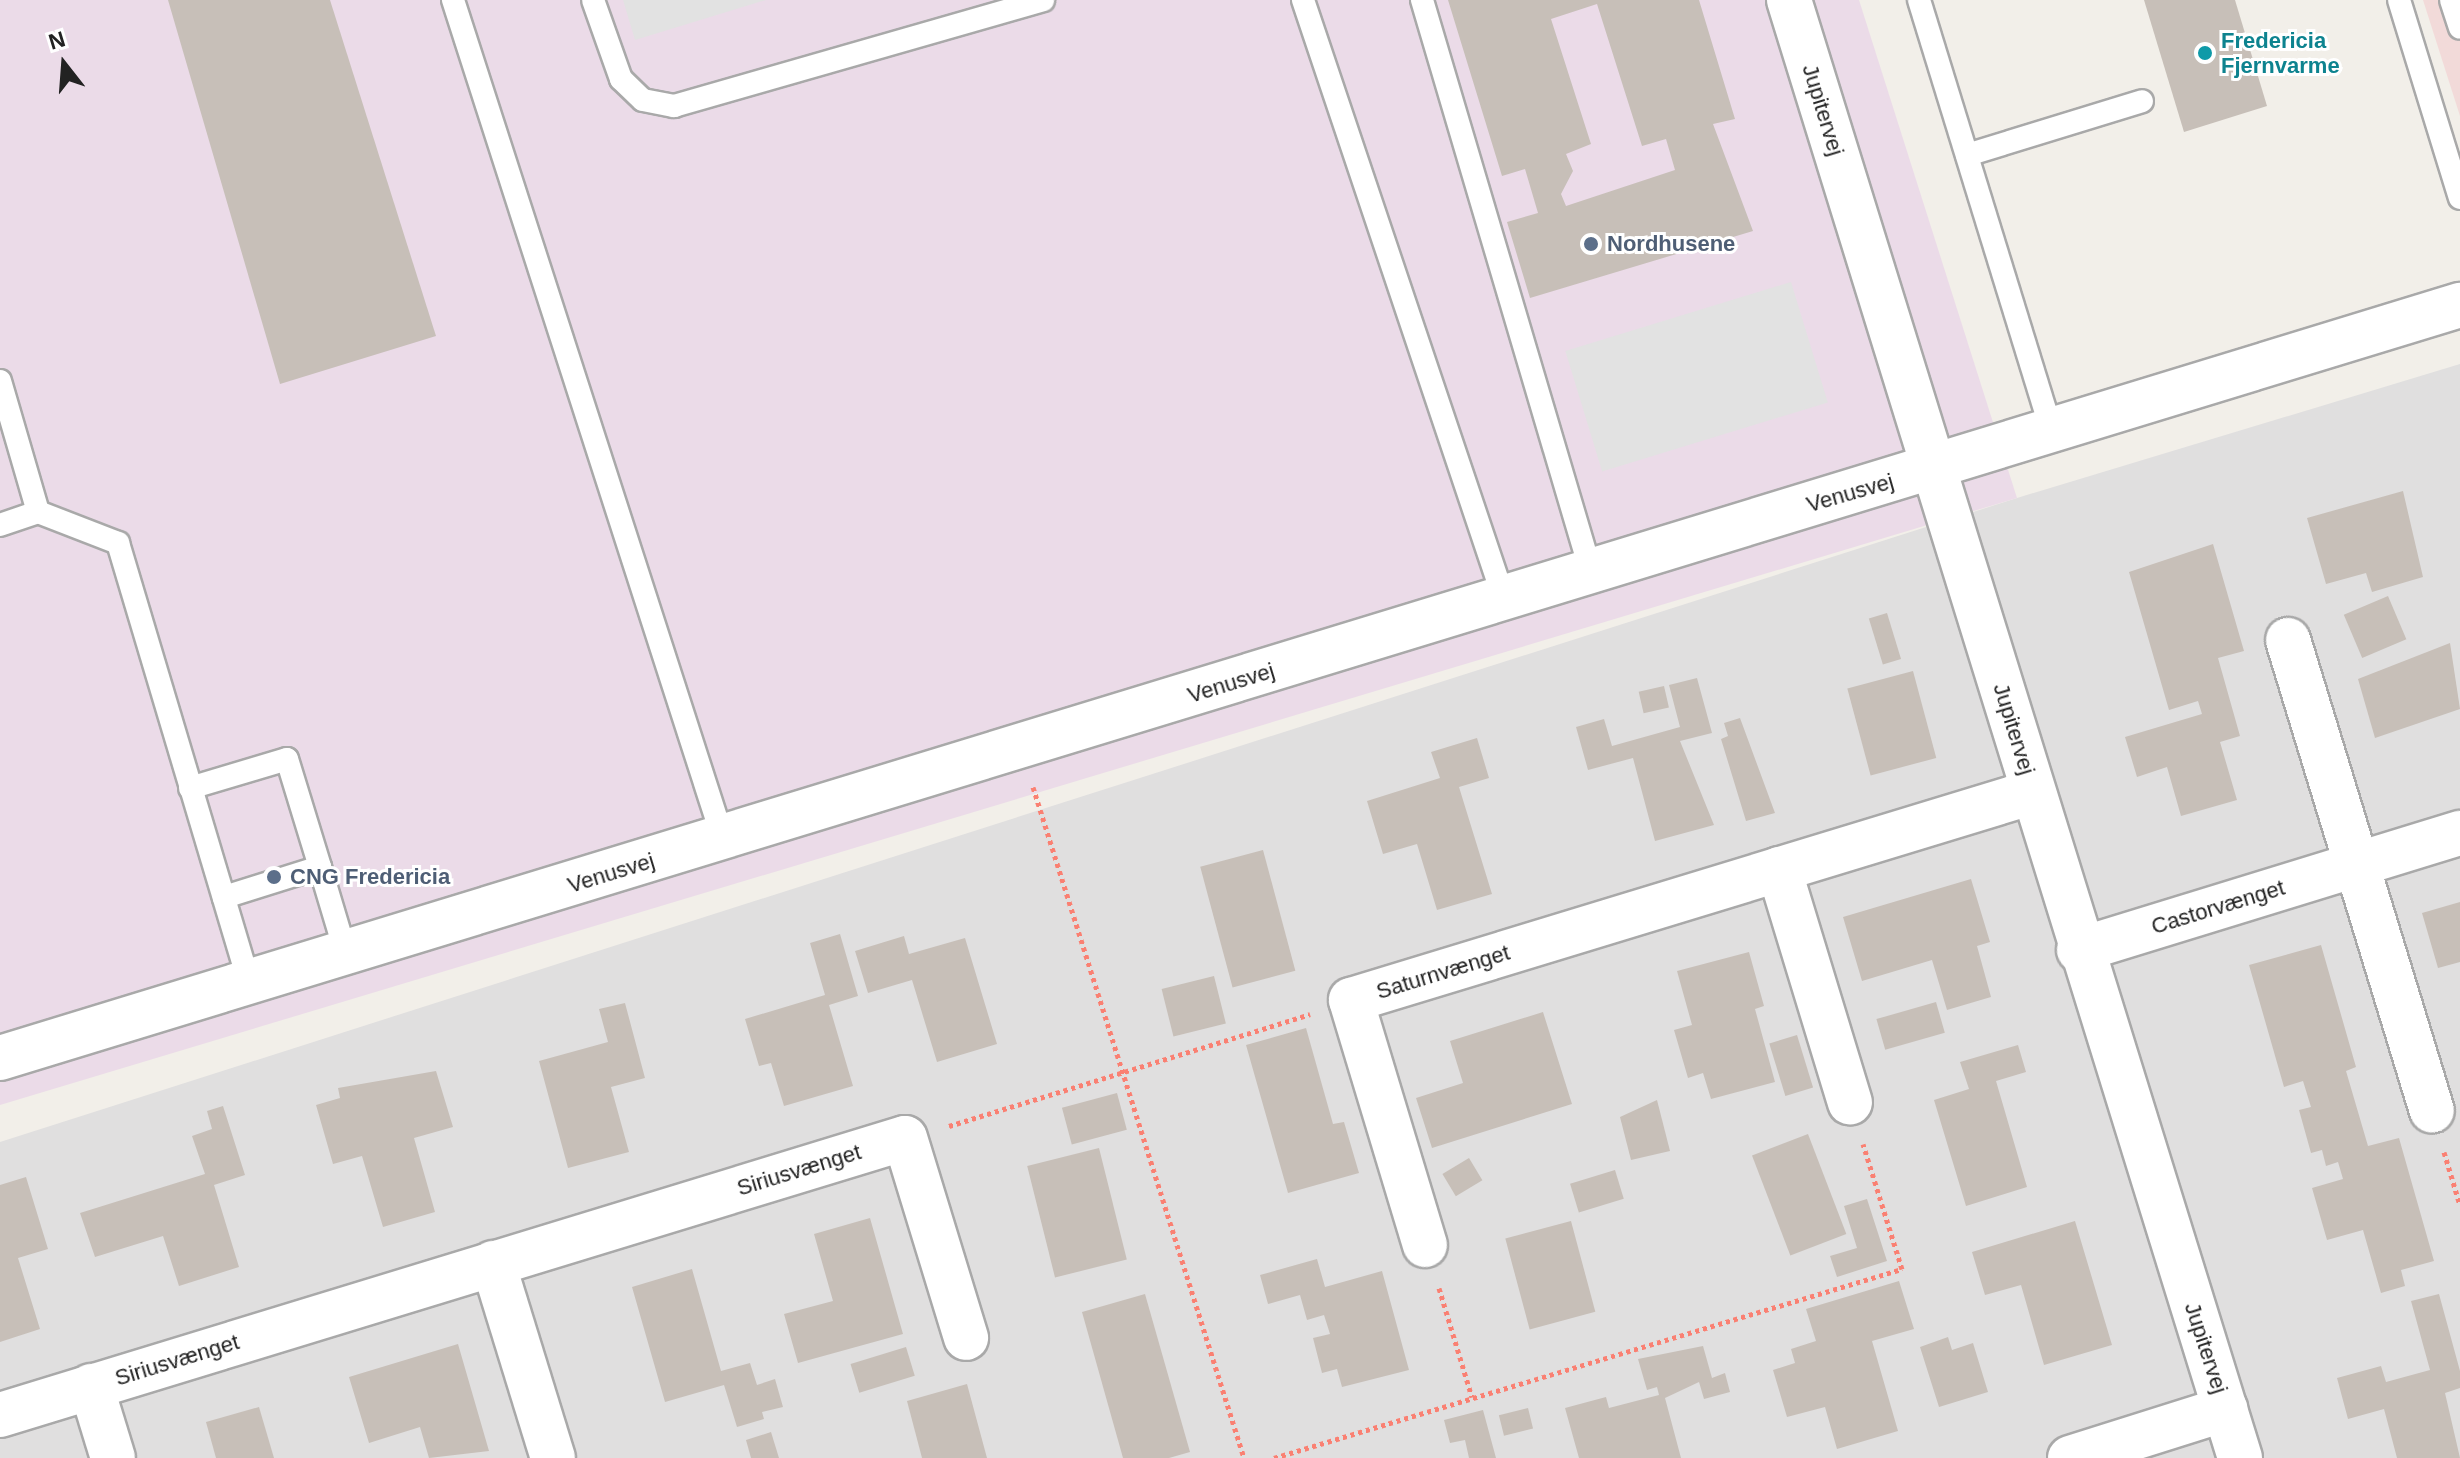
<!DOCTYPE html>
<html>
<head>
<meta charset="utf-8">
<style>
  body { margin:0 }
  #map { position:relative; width:2460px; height:1458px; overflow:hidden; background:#f2efe9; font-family:Arial,sans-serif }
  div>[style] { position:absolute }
  .residential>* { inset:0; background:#e0dfdf }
  .commercial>* { inset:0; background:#f2dad9 }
  .industrial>* { inset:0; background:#ebdbe8 }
  .parking>* { inset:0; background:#e2e2e2; transform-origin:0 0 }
  .building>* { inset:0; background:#c7bfb8; transform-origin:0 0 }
  .path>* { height:5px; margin-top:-2.5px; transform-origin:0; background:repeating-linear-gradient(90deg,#fa8072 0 4px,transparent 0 8px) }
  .roads { filter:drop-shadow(2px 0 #a9a9a9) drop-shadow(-2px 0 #a9a9a9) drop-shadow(0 2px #a9a9a9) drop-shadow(0 -2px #a9a9a9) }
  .service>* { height:22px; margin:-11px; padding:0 11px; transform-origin:11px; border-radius:11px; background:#fff }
  .minor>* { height:44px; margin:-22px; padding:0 22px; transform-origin:22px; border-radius:22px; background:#fff }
  .tertiary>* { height:44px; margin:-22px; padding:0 22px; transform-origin:22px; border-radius:22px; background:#fff }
  .dots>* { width:22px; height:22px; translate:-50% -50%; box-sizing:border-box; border:4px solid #fff; border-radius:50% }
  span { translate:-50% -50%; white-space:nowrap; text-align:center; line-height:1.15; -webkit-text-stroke:6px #fff; paint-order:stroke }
  .culture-label { font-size:22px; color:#0d838f; font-weight:700 }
  .left { translate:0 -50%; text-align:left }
  .street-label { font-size:22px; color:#222 }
  .service-label { font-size:22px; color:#4e5e75; font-weight:700 }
  .north { position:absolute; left:24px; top:24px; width:80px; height:80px; -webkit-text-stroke:6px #fff; paint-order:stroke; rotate:343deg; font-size:22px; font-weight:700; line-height:32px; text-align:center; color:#222 }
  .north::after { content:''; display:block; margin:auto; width:28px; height:36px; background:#222; clip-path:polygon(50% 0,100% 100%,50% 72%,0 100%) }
</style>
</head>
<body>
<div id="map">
  <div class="residential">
    <div style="clip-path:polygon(2460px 364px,2460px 1458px,0 1458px,0 1142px,2017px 498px)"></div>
  </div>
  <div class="commercial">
    <div style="clip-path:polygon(2423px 0,2460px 0,2460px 116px)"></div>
  </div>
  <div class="industrial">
    <div style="clip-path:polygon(0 0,1859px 0,2017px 498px,0 1105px)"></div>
  </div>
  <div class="parking">
    <div style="clip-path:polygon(623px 0,766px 0,635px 40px)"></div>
    <div style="left:1791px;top:282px;width:126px;height:236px;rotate:73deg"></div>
  </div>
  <div class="building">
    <div style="clip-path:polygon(168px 0,330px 0,436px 336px,280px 384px)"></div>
    <div style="clip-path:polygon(evenodd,1448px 0,1699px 0,1735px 119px,1713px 124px,1753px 231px,1530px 298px,1507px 222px,1538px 213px,1525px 169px,1502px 176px,1448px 0,1597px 4px,1642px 146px,1666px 139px,1675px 170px,1566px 206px,1561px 194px,1573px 171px,1566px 154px,1591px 144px,1551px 19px,1597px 4px)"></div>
    <div style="clip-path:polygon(2144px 0,2235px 0,2267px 106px,2184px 132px)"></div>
    <div style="clip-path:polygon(2403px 491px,2423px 577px,2372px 592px,2366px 573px,2326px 584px,2307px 518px)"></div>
    <div style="clip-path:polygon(2213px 544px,2244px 651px,2218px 658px,2240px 736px,2220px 742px,2237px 800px,2181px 816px,2167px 767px,2137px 777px,2125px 737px,2202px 714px,2198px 701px,2169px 710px,2129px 572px)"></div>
    <div style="left:2388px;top:596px;width:47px;height:48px;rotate:67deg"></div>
    <div style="left:1887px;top:613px;width:48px;height:19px;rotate:73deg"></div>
    <div style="clip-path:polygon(2450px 643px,2460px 709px,2375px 738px,2358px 679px)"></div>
    <div style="left:1913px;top:671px;width:90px;height:68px;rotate:75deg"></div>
    <div style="clip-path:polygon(1697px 678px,1712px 733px,1680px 741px,1714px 825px,1655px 841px,1633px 758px,1588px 770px,1576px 727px,1604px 719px,1612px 746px,1680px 727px,1669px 685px)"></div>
    <div style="left:1664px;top:686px;width:22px;height:26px;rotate:77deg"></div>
    <div style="clip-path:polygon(1740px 718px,1775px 813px,1746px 821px,1721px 739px,1728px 736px,1724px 723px)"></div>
    <div style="clip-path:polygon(1477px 738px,1489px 778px,1459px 787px,1492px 894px,1437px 910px,1417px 844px,1383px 854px,1367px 801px,1440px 778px,1431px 752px)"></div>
    <div style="left:1263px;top:850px;width:125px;height:65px;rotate:75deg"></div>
    <div style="clip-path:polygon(1971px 879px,1990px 942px,1977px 946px,1991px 997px,1947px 1010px,1932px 960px,1862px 981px,1843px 917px)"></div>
    <div style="clip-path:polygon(2460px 902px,2460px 962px,2438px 968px,2422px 913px)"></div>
    <div style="clip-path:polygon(840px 934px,858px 996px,829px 1005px,853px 1086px,784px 1106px,771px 1063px,759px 1066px,745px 1019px,825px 995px,810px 943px)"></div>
    <div style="clip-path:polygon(904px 936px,909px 954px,965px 938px,997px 1044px,937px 1062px,912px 980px,868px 993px,855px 951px)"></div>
    <div style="clip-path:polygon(2321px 945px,2356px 1067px,2346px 1071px,2368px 1146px,2399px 1138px,2434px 1261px,2401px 1270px,2405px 1286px,2381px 1293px,2363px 1230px,2327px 1240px,2312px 1188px,2343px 1179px,2338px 1162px,2326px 1166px,2322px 1150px,2311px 1153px,2299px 1110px,2311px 1107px,2303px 1081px,2284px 1087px,2249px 965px)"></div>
    <div style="clip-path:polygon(1749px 952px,1764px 1006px,1755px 1009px,1775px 1082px,1711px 1099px,1703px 1073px,1688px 1078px,1674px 1030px,1692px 1025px,1677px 971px)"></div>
    <div style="left:1214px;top:976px;width:49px;height:54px;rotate:76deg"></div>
    <div style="left:1936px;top:1002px;width:32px;height:62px;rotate:74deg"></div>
    <div style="clip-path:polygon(625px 1003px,645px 1078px,611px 1087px,629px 1152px,568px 1168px,539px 1061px,608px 1042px,599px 1009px)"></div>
    <div style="clip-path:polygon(1543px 1012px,1572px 1104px,1432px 1148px,1416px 1098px,1463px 1083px,1450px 1041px)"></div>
    <div style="clip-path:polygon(1306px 1028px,1333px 1124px,1344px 1122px,1359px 1173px,1288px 1193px,1246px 1045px)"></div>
    <div style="left:1797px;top:1035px;width:55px;height:29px;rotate:73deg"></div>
    <div style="clip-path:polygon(2018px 1045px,2026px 1072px,1996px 1081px,2027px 1187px,1966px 1206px,1934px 1100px,1969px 1089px,1960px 1062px)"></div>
    <div style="clip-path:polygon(436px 1071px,453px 1127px,414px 1138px,435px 1212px,383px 1227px,362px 1156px,333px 1164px,316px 1105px,340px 1098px,338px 1088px)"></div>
    <div style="left:1117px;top:1093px;width:38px;height:57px;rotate:75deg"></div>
    <div style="clip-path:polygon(1657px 1100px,1670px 1151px,1631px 1160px,1620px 1117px)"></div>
    <div style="clip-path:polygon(223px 1106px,245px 1175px,214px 1185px,239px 1267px,179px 1286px,163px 1236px,95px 1257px,80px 1213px,205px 1174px,192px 1136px,212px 1129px,207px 1111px)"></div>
    <div style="left:1808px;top:1134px;width:107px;height:60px;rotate:69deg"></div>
    <div style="left:1099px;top:1148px;width:115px;height:74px;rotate:76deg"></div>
    <div style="left:1469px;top:1158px;width:26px;height:31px;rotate:59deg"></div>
    <div style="left:1615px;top:1170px;width:30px;height:47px;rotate:73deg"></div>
    <div style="clip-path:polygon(26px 1177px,48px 1249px,18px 1258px,40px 1329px,0 1342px,0 1185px)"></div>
    <div style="clip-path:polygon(1867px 1199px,1887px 1261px,1837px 1277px,1830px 1256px,1857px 1248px,1844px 1206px)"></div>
    <div style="clip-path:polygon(870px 1218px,903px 1334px,798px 1363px,784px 1314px,833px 1301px,814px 1234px)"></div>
    <div style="left:1571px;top:1221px;width:94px;height:68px;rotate:75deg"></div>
    <div style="clip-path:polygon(2075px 1221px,2112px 1345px,2044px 1365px,2021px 1285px,1985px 1295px,1972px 1252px)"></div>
    <div style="clip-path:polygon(1317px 1259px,1325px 1287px,1382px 1271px,1409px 1370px,1342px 1387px,1337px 1369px,1322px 1373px,1313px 1338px,1330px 1334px,1324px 1315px,1307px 1320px,1300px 1295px,1268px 1304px,1260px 1275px)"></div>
    <div style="clip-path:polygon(692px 1269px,721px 1371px,750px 1363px,757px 1385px,775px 1379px,783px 1407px,762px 1412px,764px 1419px,737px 1427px,724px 1385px,665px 1402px,632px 1287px)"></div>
    <div style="clip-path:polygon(1899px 1281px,1914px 1329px,1872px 1341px,1898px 1431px,1837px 1449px,1825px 1407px,1787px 1417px,1773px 1370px,1795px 1363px,1791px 1349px,1816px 1341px,1806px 1309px)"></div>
    <div style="clip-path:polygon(1145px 1294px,1190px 1452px,1169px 1458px,1123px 1458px,1082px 1312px)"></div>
    <div style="clip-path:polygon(2439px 1294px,2460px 1371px,2460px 1388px,2445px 1393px,2460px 1458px,2397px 1458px,2384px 1409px,2348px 1419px,2337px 1378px,2381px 1366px,2386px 1382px,2430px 1370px,2411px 1301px)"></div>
    <div style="clip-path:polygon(1948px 1337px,1952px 1350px,1973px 1343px,1988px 1392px,1939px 1407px,1920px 1347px)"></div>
    <div style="clip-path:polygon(458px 1344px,489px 1451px,429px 1458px,420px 1427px,369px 1443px,349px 1377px)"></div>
    <div style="clip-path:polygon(1703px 1346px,1712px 1378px,1725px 1373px,1730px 1392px,1704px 1399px,1699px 1382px,1665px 1398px,1681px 1458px,1579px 1458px,1565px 1408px,1606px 1397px,1609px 1408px,1659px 1395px,1657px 1387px,1647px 1390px,1638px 1359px)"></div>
    <div style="left:906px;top:1347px;width:30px;height:58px;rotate:73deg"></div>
    <div style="clip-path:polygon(967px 1384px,987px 1458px,922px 1458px,907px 1401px)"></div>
    <div style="clip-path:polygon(259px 1407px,274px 1458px,216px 1458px,206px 1422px)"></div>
    <div style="left:1528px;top:1408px;width:21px;height:30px;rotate:76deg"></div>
    <div style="clip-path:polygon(1483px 1410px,1496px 1458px,1469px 1458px,1465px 1440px,1450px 1443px,1444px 1420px)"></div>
    <div style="clip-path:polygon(771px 1432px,779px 1458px,751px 1458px,746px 1440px)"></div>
  </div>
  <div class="path">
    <div style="left:1033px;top:787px;width:703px;rotate:72.54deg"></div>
    <div style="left:949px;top:1126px;width:378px;rotate:-17.2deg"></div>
    <div style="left:2444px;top:1152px;width:55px;rotate:73.2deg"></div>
    <div style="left:1439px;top:1288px;width:114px;rotate:73.2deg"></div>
    <div style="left:1274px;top:1458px;width:656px;rotate:-16.75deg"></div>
    <div style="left:1902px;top:1269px;width:131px;rotate:-107.3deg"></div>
  </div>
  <div class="roads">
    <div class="service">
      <div style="left:453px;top:0;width:881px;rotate:72.16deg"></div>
      <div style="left:593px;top:0;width:84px;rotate:70.5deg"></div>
      <div style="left:621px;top:79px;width:30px;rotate:44deg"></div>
      <div style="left:643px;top:100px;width:32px;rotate:11deg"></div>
      <div style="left:674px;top:106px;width:384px;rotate:-16deg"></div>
      <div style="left:1303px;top:0;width:632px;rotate:71.45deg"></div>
      <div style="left:1422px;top:0;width:596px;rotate:73.54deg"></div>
      <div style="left:1919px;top:0;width:452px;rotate:72.9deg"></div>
      <div style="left:2399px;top:0;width:207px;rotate:72.9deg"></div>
      <div style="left:2451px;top:0;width:29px;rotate:72deg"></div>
      <div style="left:1967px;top:155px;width:183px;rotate:-17.1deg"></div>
      <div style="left:0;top:381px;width:136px;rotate:73.8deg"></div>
      <div style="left:38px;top:512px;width:40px;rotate:161.1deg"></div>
      <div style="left:38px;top:512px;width:86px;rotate:21.2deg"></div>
      <div style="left:118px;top:543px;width:458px;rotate:73.4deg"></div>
      <div style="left:190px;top:788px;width:101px;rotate:-16.6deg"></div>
      <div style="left:287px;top:759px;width:113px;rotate:73deg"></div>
      <div style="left:320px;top:867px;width:101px;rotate:162.6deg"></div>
      <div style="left:320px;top:867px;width:91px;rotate:73.4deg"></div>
    </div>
    <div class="minor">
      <div style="left:1789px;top:0;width:1526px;rotate:72.81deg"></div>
      <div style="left:2288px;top:640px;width:492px;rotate:73deg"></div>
      <div style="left:1779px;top:869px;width:244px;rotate:73.1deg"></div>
      <div style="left:2079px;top:950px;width:399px;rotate:-17.1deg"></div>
      <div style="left:1425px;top:1245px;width:256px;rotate:-106.8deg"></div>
      <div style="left:1351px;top:1000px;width:713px;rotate:-16.96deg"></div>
      <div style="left:493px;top:1263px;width:204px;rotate:72.9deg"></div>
      <div style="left:91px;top:1386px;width:75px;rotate:73deg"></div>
      <div style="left:0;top:1415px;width:946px;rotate:-17.02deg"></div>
      <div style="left:905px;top:1138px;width:209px;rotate:73deg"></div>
      <div style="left:2070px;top:1458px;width:163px;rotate:-17.5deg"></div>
    </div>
    <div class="tertiary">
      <div style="left:0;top:1058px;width:2573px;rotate:-17.02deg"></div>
    </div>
  </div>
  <div class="dots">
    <div style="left:2205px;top:53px;background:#0f9aa8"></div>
    <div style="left:1591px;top:244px;background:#5c6f8a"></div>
    <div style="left:274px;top:877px;background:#5c6f8a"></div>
  </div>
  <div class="culture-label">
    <span class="left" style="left:2221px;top:53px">Fredericia<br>Fjernvarme</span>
  </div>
  <div class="street-label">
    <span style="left:1823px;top:110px;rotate:73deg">Jupitervej</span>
    <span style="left:1850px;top:493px;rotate:-16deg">Venusvej</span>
    <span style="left:1231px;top:683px;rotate:-17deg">Venusvej</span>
    <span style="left:2014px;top:729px;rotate:73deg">Jupitervej</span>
    <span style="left:611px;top:873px;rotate:-17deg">Venusvej</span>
    <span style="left:2218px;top:907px;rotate:-17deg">Castorvænget</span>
    <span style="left:1443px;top:972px;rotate:-17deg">Saturnvænget</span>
    <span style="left:799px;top:1170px;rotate:-17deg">Siriusvænget</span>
    <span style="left:2206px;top:1348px;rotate:72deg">Jupitervej</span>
    <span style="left:177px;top:1360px;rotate:-17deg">Siriusvænget</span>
  </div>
  <div class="service-label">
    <span class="left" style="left:1607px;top:244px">Nordhusene</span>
    <span class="left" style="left:290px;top:877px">CNG Fredericia</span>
  </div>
  <div class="north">N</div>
</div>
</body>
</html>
